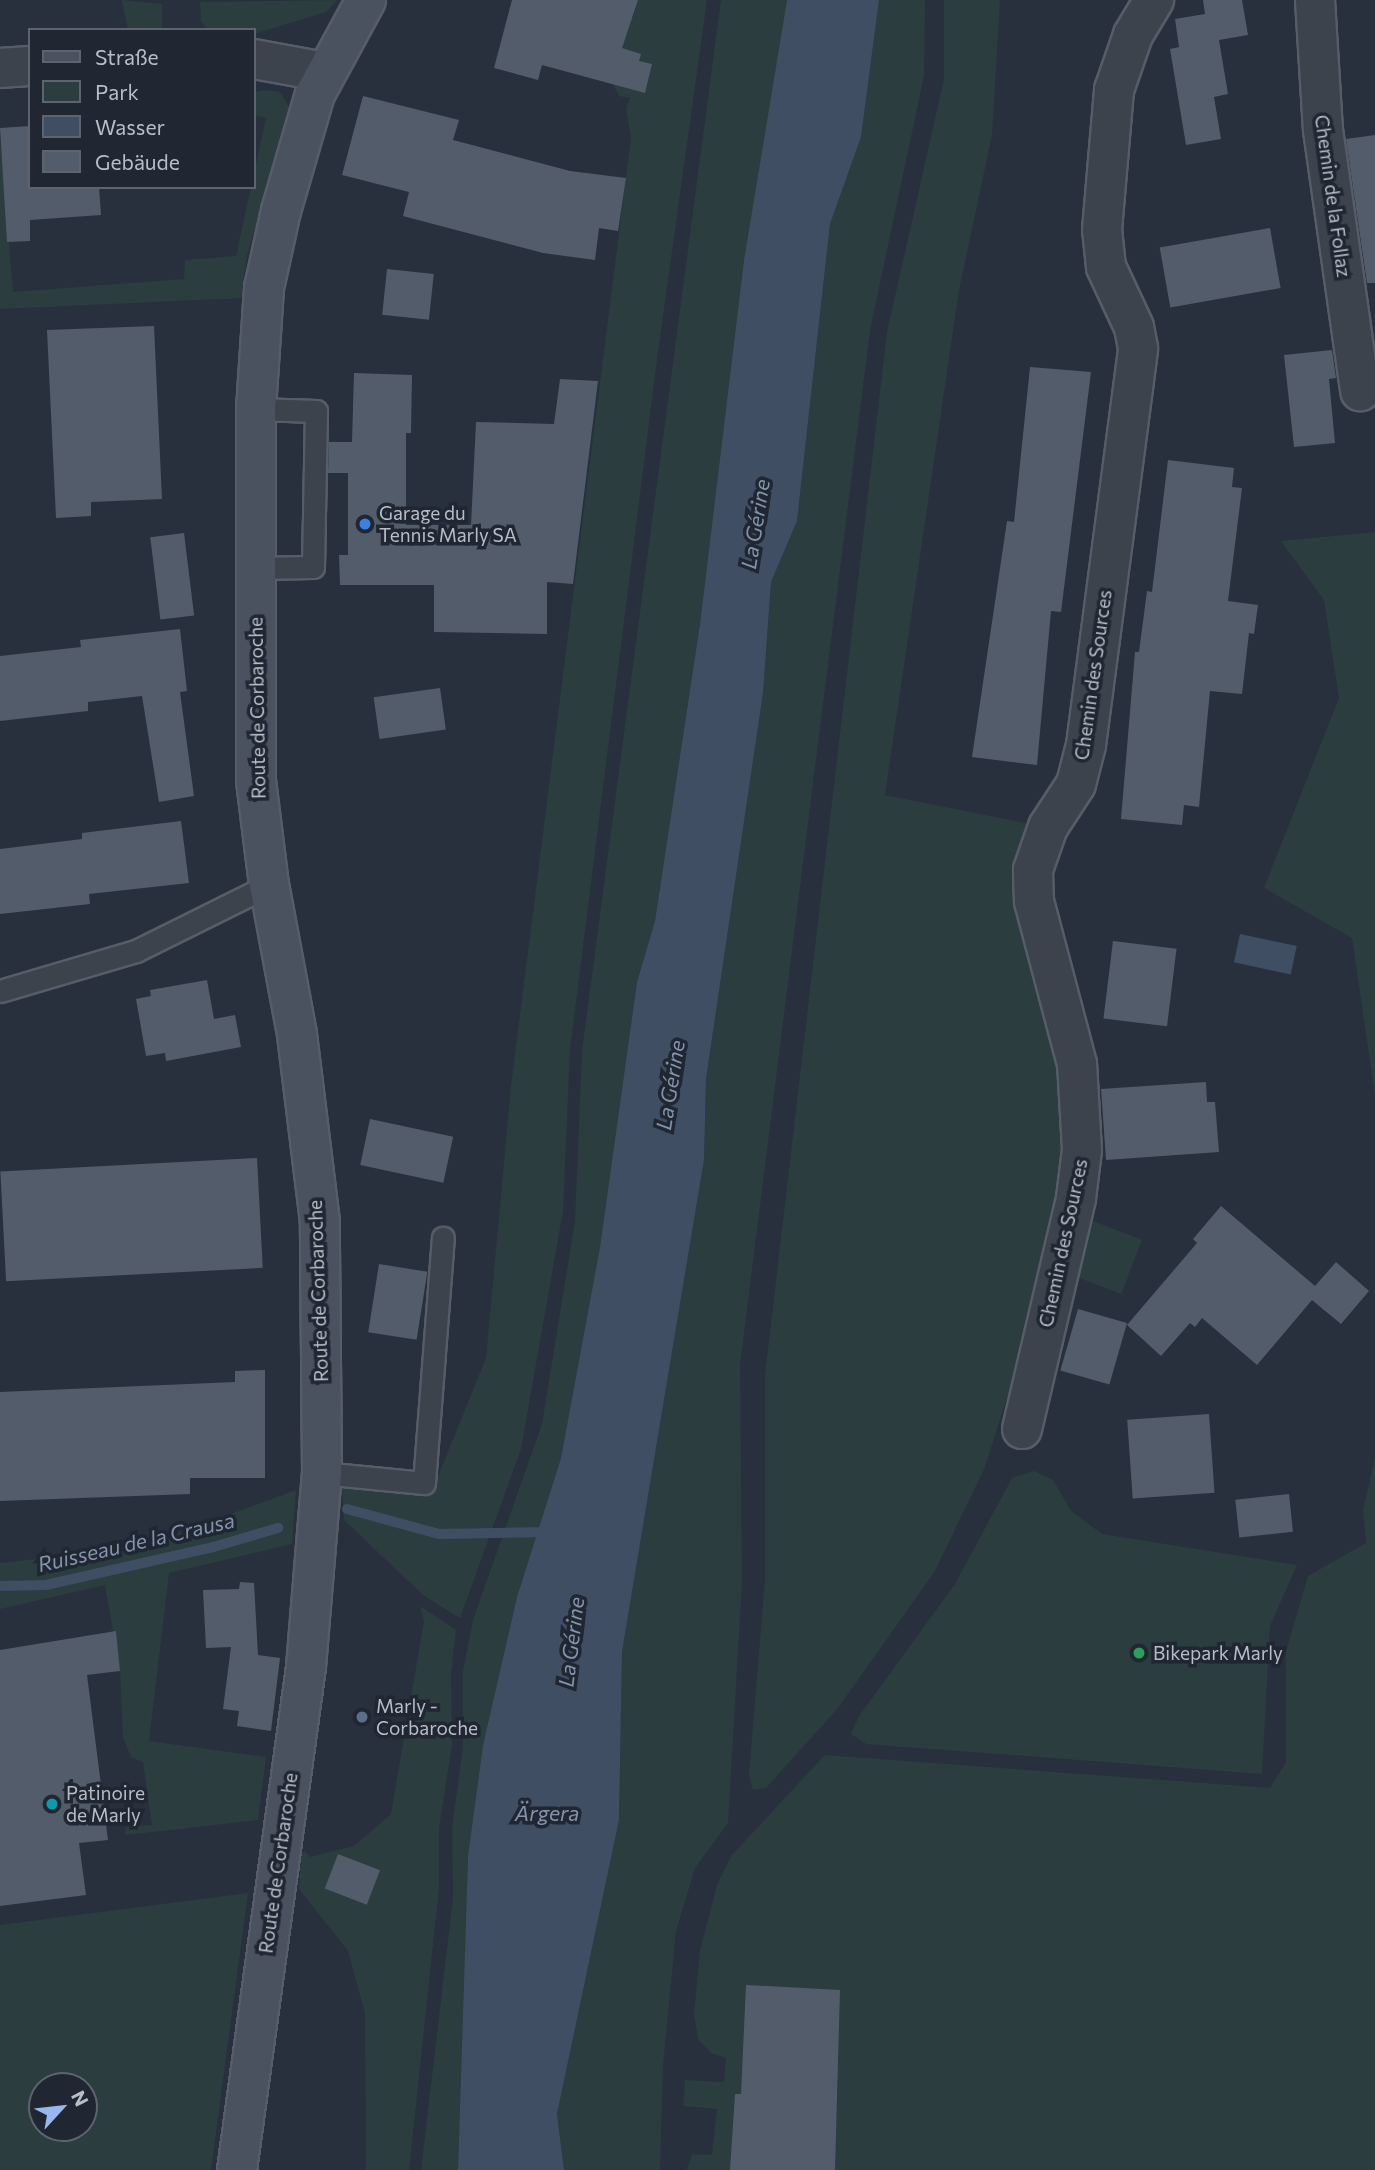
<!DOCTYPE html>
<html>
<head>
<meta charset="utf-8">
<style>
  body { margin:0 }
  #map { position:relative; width:1375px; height:2170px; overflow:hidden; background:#28303d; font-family:Commissioner,sans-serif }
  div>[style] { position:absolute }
  .green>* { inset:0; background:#2b3d3f; transform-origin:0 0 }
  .water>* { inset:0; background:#404e64; transform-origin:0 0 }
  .stream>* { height:10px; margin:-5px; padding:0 5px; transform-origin:5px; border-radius:5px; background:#404e64 }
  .building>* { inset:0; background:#535c6b; transform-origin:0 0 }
  .roads { filter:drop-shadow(2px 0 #575d68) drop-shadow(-2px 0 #575d68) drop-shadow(0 2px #575d68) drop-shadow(0 -2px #575d68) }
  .lane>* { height:21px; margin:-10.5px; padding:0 10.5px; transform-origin:10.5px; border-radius:10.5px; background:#3c434d }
  .street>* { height:38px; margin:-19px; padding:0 19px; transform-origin:19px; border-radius:19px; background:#3c434d }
  .secondary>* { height:38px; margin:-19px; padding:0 19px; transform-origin:19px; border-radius:19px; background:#4a5260 }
  .dots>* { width:19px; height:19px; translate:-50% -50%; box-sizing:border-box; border:4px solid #202733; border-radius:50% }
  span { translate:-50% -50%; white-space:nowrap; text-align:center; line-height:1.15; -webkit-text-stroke:7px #202733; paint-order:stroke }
  .street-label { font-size:19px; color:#b8bec8 }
  .poi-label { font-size:19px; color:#b8bec8 }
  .left { translate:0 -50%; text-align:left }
  .water-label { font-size:21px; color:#8394ac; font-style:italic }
  .legend { position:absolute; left:28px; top:28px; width:228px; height:161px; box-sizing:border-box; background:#202733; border:2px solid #5d636f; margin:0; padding:9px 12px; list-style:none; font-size:21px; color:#b8bec8 }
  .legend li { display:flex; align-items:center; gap:14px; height:35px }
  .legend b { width:35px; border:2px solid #5d636f }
  .north { position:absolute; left:28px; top:2072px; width:70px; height:70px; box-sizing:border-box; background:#202733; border:2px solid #5d636f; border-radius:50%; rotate:63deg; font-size:19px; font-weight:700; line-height:28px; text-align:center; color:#b8bec8 }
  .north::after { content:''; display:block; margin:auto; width:24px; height:32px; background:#98b7ed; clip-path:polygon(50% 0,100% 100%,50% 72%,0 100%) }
</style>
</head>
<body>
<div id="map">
  <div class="green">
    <div style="clip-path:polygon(122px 0,162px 4px,162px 30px,128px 30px)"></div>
    <div style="clip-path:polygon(337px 0,326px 12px,254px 34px,254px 30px,208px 30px,201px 21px,200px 2px)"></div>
    <div style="clip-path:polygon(638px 0,707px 0,658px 352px,570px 1049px,563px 1211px,521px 1449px,460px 1618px,424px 1596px,344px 1520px,342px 1488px,430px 1496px,486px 1358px,511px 1086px,631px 138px,626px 108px,630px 98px,619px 96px,613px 84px,641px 54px,598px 42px,633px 17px)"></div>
    <div style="clip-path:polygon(721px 0,787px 0,744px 260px,700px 624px,655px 921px,637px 982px,600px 1247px,561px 1458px,517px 1597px,483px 1745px,468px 1856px,458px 2170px,421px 2170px,453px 1898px,452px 1829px,463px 1746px,463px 1671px,473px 1620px,542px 1424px,575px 1221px,582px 1051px)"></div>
    <div style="clip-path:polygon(879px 0,925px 0,924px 76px,870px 330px,740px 1365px,742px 1582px,728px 1823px,695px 1868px,676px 1931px,663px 2065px,660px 2170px,564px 2170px,557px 2114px,619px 1820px,622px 1652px,704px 1160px,706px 1079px,763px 693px,771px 582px,797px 521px,830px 224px,861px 137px)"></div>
    <div style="clip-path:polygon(944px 0,1000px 0,992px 135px,959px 290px,885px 795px,1030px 824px,1014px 863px,1065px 1068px,1070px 1153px,1039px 1296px,985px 1467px,935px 1571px,838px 1708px,766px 1788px,753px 1790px,749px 1775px,765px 1579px,765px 1375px,887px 332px,944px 79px)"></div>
    <div style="clip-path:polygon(266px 90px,280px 92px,289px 107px,247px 256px,241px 298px,0 309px,0 137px,13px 292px,184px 279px,185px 260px,236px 256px,266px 118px,254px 115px,254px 92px)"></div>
    <div style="clip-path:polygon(1375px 532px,1375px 1095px,1352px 938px,1264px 888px,1339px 698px,1324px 600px,1281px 541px)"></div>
    <div style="left:1085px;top:1218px;width:61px;height:58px;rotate:21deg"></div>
    <div style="clip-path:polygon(1375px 1458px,1375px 2170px,687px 2170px,692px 2154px,712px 2155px,717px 2109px,683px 2106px,685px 2080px,724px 2082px,726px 2058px,711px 2053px,698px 2039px,694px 2014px,700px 1951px,717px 1885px,732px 1855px,825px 1755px,1270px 1788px,1286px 1762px,1286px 1651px,1308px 1576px,1366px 1543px,1363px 1510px)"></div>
    <div style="clip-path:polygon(1034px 1471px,1053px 1480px,1071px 1511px,1102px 1534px,1297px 1565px,1270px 1626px,1262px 1774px,866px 1744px,851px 1734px,859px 1716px,955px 1584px,1012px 1478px)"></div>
    <div style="clip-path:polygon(296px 1490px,292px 1544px,169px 1573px,149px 1741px,266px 1757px,258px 1820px,126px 1835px,125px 1827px,152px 1825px,143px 1762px,131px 1757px,123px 1737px,120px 1671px,105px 1585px,0 1609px,0 1563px,139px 1548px)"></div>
    <div style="clip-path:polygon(420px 1606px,456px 1630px,451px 1673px,452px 1745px,439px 1828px,439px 1888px,409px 2170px,366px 2170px,365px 2013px,348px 1951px,299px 1889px,301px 1854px,305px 1851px,310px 1857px,354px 1846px,391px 1814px,424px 1621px)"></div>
    <div style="clip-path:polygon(evenodd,248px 1893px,211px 2170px,0 2170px,0 1925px,248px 1893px,84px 2086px,84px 2128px,42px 2128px,42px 2086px,84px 2086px)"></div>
  </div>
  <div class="water">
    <div style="clip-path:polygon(787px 0,879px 0,861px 137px,830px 224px,797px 521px,771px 582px,763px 693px,706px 1079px,704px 1160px,622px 1652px,619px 1820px,557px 2114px,564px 2170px,458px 2170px,468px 1856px,483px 1745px,517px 1597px,561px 1458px,600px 1247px,637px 982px,655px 921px,700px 624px,744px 260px)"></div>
    <div style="left:1240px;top:934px;width:58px;height:29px;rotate:12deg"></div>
  </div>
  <div class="stream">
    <div style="left:347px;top:1509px;width:95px;rotate:15.2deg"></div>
    <div style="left:439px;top:1534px;width:112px;rotate:-1deg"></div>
    <div style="left:0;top:1586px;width:46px;rotate:-1.2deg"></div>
    <div style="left:46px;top:1585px;width:171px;rotate:-12.8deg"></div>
    <div style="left:213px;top:1547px;width:68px;rotate:-16.3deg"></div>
  </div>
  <div class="building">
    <div style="clip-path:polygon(512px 0,638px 0,622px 48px,641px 54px,639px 61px,652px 64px,645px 93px,542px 65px,538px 80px,494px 68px)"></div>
    <div style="clip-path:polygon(1203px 0,1242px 0,1248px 35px,1219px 40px,1228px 94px,1214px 97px,1221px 139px,1186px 145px,1170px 49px,1179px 47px,1175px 19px,1205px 14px)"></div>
    <div style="clip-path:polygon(363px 96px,459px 120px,453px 140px,570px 171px,626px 178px,618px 231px,599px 228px,595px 260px,543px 253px,403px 216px,409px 192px,342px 175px)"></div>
    <div style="clip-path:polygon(30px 126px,30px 187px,99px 187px,101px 215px,30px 220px,30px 241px,7px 242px,0 128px)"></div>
    <div style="clip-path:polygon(1375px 135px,1375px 283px,1367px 283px,1346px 139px)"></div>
    <div style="left:1270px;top:228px;width:61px;height:112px;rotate:80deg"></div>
    <div style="left:387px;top:269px;width:47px;height:46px;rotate:6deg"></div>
    <div style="clip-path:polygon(154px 326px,162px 499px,91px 502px,91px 516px,56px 518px,47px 330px)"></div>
    <div style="clip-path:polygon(1332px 350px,1336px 378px,1329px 379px,1335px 443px,1294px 447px,1284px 355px)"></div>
    <div style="clip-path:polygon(1030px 367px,1091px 372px,1061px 612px,1051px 611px,1037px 765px,972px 757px,1007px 521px,1014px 522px)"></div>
    <div style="clip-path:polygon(354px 373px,412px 375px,411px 433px,406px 433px,406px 525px,471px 525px,476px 422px,554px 424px,560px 379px,598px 381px,573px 584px,547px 582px,547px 634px,434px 632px,434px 585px,340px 585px,339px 555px,348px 555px,348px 473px,328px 473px,329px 442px,352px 442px)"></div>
    <div style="clip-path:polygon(1168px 460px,1234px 468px,1232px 487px,1242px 488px,1228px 601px,1258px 605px,1254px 634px,1249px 633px,1242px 694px,1210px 691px,1199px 807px,1184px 805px,1182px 825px,1121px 819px,1135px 652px,1139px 652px,1147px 591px,1152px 592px)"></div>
    <div style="left:184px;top:533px;width:83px;height:34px;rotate:83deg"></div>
    <div style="clip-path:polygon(180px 629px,187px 691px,180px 692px,194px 796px,159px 802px,142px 696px,88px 702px,88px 711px,0 721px,0 656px,81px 647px,80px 640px)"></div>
    <div style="left:440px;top:688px;width:42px;height:67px;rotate:82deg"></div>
    <div style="clip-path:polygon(181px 821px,189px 883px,89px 894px,90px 904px,0 914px,0 849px,82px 839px,82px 833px)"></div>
    <div style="left:1113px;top:941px;width:64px;height:78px;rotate:7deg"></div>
    <div style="clip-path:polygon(207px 980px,214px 1019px,235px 1015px,241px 1047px,166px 1061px,165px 1053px,146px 1056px,136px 999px,151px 996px,150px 990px)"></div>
    <div style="clip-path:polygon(1206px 1082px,1207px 1102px,1215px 1102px,1219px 1152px,1106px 1160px,1101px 1089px)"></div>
    <div style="left:370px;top:1119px;width:85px;height:47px;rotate:12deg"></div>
    <div style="left:257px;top:1158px;width:110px;height:257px;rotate:87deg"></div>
    <div style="clip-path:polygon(1221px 1206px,1315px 1286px,1336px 1262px,1369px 1291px,1341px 1324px,1312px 1300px,1257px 1365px,1202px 1318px,1195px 1327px,1190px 1323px,1161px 1356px,1127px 1325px,1197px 1243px,1193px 1239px)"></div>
    <div style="left:379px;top:1264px;width:49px;height:69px;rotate:9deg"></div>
    <div style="left:1078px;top:1309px;width:51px;height:64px;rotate:16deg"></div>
    <div style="clip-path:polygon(265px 1370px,265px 1478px,190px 1478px,190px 1494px,0 1501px,0 1392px,235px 1382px,235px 1371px)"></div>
    <div style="left:1209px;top:1414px;width:79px;height:82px;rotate:86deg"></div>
    <div style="left:1289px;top:1494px;width:38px;height:54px;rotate:84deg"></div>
    <div style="clip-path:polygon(240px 1582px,254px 1583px,258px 1655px,280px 1658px,271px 1731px,237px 1726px,239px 1711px,223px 1709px,231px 1647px,206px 1648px,203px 1590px,239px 1589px)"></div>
    <div style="clip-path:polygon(116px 1631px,120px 1671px,87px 1675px,108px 1840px,79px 1843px,86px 1895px,0 1906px,0 1650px)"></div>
    <div style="left:338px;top:1854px;width:45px;height:37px;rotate:21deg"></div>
    <div style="clip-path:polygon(746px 1985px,840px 1990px,835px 2170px,730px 2170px,735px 2094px,741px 2094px)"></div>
  </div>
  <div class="roads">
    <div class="lane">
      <div style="left:255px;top:568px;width:58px;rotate:-1deg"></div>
      <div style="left:313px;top:567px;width:156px;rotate:-88.9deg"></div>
      <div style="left:316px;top:411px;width:60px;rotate:-178.1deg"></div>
      <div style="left:0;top:991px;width:142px;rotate:-16.4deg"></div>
      <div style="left:136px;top:951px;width:148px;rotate:-26.4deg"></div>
      <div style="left:322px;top:1473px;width:102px;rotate:5.6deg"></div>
      <div style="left:424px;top:1483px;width:246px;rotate:-85.6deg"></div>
    </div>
    <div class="street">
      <div style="left:1315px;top:0;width:130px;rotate:86.5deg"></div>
      <div style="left:1323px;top:130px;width:264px;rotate:81.9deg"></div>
      <div style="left:254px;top:59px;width:72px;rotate:10.4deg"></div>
      <div style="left:0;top:68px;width:30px;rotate:-4deg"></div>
      <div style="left:1022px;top:1429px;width:237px;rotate:-76.8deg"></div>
      <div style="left:1076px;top:1198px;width:48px;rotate:-82.9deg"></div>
      <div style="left:1082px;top:1150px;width:86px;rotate:-93.3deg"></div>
      <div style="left:1077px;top:1064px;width:169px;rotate:-104.8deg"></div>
      <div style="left:1034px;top:901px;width:31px;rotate:-92deg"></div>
      <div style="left:1033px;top:870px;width:46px;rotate:-70.8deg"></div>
      <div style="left:1048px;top:827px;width:51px;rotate:-56.9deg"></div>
      <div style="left:1076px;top:784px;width:40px;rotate:-75.6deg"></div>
      <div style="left:1086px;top:745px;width:400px;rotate:-82.5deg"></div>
      <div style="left:1138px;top:348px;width:21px;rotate:-101deg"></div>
      <div style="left:1134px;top:327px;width:66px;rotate:-115deg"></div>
      <div style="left:1106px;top:267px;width:37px;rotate:-96deg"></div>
      <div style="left:1102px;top:230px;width:141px;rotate:-85.1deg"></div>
      <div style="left:1114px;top:90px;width:58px;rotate:-70.9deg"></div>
      <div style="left:1133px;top:35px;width:41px;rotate:-59deg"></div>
    </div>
    <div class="secondary">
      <div style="left:237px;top:2170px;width:508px;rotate:-82.19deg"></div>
      <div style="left:306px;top:1667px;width:195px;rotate:-85.3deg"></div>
      <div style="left:322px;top:1473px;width:251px;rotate:-90.5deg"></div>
      <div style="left:320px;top:1222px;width:189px;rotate:-97deg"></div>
      <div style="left:297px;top:1034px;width:152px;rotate:-100.6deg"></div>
      <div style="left:269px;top:885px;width:106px;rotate:-97.1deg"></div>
      <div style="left:256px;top:780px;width:371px;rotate:-90deg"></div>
      <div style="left:256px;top:409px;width:121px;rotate:-86.2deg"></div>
      <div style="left:264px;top:288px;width:79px;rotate:-77.6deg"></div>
      <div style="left:281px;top:211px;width:122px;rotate:-73.8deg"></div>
      <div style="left:315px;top:94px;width:107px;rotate:-61.5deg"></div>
    </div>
  </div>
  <div class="dots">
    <div style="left:365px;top:524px;background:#3f7fe0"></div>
    <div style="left:1139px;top:1653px;background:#2e9e5b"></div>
    <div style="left:362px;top:1717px;background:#5c6f8a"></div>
    <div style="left:52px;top:1804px;background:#0f9aa8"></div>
  </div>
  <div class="street-label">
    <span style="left:1333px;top:196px;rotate:82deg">Chemin de la Follaz</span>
    <span style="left:1093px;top:675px;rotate:-82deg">Chemin des Sources</span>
    <span style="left:257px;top:708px;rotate:-91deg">Route de Corbaroche</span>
    <span style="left:1063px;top:1243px;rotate:-78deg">Chemin des Sources</span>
    <span style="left:318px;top:1291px;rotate:-92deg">Route de Corbaroche</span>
    <span style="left:278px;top:1863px;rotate:-82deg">Route de Corbaroche</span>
  </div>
  <div class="poi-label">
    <span class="left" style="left:379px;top:524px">Garage du<br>Tennis Marly SA</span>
    <span class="left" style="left:1153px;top:1653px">Bikepark Marly</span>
    <span class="left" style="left:376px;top:1717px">Marly -<br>Corbaroche</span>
    <span class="left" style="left:66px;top:1804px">Patinoire<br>de Marly</span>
  </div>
  <div class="water-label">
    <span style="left:755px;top:524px;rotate:-81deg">La Gérine</span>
    <span style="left:670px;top:1085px;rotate:-81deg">La Gérine</span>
    <span style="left:136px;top:1542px;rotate:-13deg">Ruisseau de la Crausa</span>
    <span style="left:571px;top:1642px;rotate:-83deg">La Gérine</span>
    <span style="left:547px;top:1813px">Ärgera</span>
  </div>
  <ul class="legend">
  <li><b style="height:9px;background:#4a5260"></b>Straße</li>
  <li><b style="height:19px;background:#2b3d3f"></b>Park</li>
  <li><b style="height:19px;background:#404e64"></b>Wasser</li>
  <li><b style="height:19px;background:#535c6b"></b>Gebäude</li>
  </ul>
  <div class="north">N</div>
</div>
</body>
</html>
